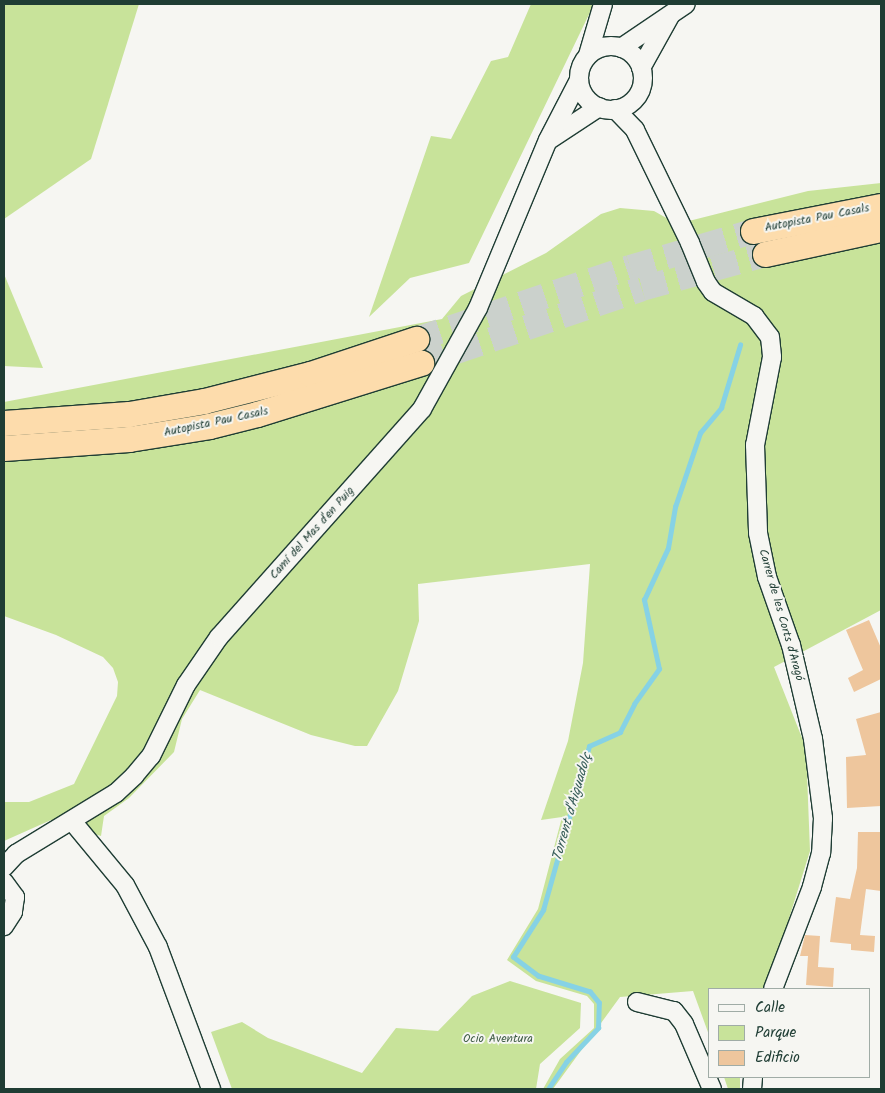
<!DOCTYPE html>
<html>
<head>
<meta charset="utf-8">
<style>
  body { margin:0 }
  #map { position:relative; width:885px; height:1093px; overflow:hidden; background:#f6f6f2; font-family:Kalam,sans-serif }
  div>[style] { position:absolute }
  .green>* { inset:0; background:#c8e39a }
  .stream>* { height:4.5px; margin:-2.25px; padding:0 2.25px; transform-origin:2.25px; border-radius:2.25px; background:#86d2e5 }
  .building>* { inset:0; background:#eec69d }
  .highway-tunnel>* { height:25px; margin-top:-12.5px; transform-origin:0; background:repeating-linear-gradient(90deg,#cbd1cc 0 25px,transparent 0 37px) }
  .roads { filter:drop-shadow(1px 0 #1f3d34) drop-shadow(-1px 0 #1f3d34) drop-shadow(0 1px #1f3d34) drop-shadow(0 -1px #1f3d34) }
  .minor>* { height:18px; margin:-9px; padding:0 9px; transform-origin:9px; border-radius:9px; background:#f6f6f2 }
  .minor>.ring { margin:-9px; padding:0; box-sizing:content-box; background:none; border:18px solid #f6f6f2; border-radius:50% }
  .highway>* { height:25px; margin:-12.5px; padding:0 12.5px; transform-origin:12.5px; border-radius:12.5px; background:#fddcac }
  span { translate:-50% -50%; white-space:nowrap; text-align:center; line-height:1.15; -webkit-text-stroke:4px #f6f6f2; paint-order:stroke }
  .street-label { font-size:12px; color:#1f3d34 }
  .park-label { font-size:12px; color:#415e48 }
  .water-label { font-size:14px; color:#345b57; font-style:italic }
  .frame { position:absolute; inset:0; border:5px solid #1f3d34; pointer-events:none }
  .legend { position:absolute; left:708px; top:988px; width:162px; height:90px; box-sizing:border-box; background:#f6f6f2; border:1px solid #a0aca6; margin:0; padding:6px 9px; list-style:none; font-size:15px; color:#1f3d34 }
  .legend li { display:flex; align-items:center; gap:10px; height:25px }
  .legend b { width:25px; border:1px solid #a0aca6 }
</style>
</head>
<body>
<div id="map">
  <div class="green">
    <div style="clip-path:polygon(4px 4px,139px 4px,91px 159px,4px 219px)"></div>
    <div style="clip-path:polygon(531px 4px,594px 4px,469px 263px,410px 278px,369px 317px,431px 136px,451px 139px,491px 61px,508px 57px)"></div>
    <div style="clip-path:polygon(881px 183px,881px 610px,774px 667px,806px 748px,810px 851px,767px 989px,709px 989px,709px 1035px,693px 991px,620px 997px,553px 1089px,543px 1089px,560px 1059px,594px 1028px,594px 1004px,587px 996px,536px 981px,507px 960px,538px 909px,562px 817px,541px 820px,568px 741px,583px 663px,590px 564px,418px 584px,419px 621px,398px 691px,367px 746px,355px 746px,311px 735px,200px 690px,182px 719px,174px 752px,129px 798px,104px 816px,101px 836px,51px 820px,4px 841px,4px 802px,29px 802px,74px 784px,117px 696px,118px 682px,113px 668px,103px 657px,56px 635px,4px 616px,4px 402px,442px 319px,461px 296px,546px 253px,601px 214px,620px 208px,654px 211px,677px 224px,808px 191px)"></div>
    <div style="clip-path:polygon(4px 274px,29px 334px,43px 368px,4px 366px)"></div>
    <div style="clip-path:polygon(510px 981px,581px 1003px,580px 1028px,540px 1064px,536px 1089px,232px 1089px,211px 1032px,242px 1022px,268px 1038px,362px 1073px,396px 1028px,438px 1031px,472px 996px)"></div>
    <div style="clip-path:polygon(724px 1077px,740px 1077px,740px 1089px,728px 1089px)"></div>
  </div>
  <div class="stream">
    <div style="left:548px;top:1089px;width:32px;rotate:-56deg"></div>
    <div style="left:566px;top:1062px;width:47px;rotate:-46.7deg"></div>
    <div style="left:598px;top:1028px;width:25px;rotate:-88deg"></div>
    <div style="left:599px;top:1003px;width:14px;rotate:-129deg"></div>
    <div style="left:590px;top:992px;width:54px;rotate:-162.9deg"></div>
    <div style="left:538px;top:976px;width:31px;rotate:-143deg"></div>
    <div style="left:513px;top:957px;width:56px;rotate:-57.4deg"></div>
    <div style="left:543px;top:910px;width:170px;rotate:-74.3deg"></div>
    <div style="left:589px;top:746px;width:34px;rotate:-24deg"></div>
    <div style="left:620px;top:732px;width:31px;rotate:-63deg"></div>
    <div style="left:634px;top:704px;width:43px;rotate:-54.5deg"></div>
    <div style="left:659px;top:669px;width:71px;rotate:-102.3deg"></div>
    <div style="left:644px;top:600px;width:57px;rotate:-65.2deg"></div>
    <div style="left:668px;top:548px;width:42px;rotate:-80.3deg"></div>
    <div style="left:675px;top:507px;width:78px;rotate:-71.3deg"></div>
    <div style="left:700px;top:433px;width:33px;rotate:-50deg"></div>
    <div style="left:721px;top:408px;width:66px;rotate:-73.2deg"></div>
  </div>
  <div class="building">
    <div style="clip-path:polygon(869px 620px,881px 648px,881px 679px,854px 692px,848px 678px,863px 670px,846px 630px)"></div>
    <div style="clip-path:polygon(881px 712px,881px 806px,847px 808px,846px 757px,866px 755px,856px 719px)"></div>
    <div style="clip-path:polygon(858px 832px,881px 832px,881px 891px,866px 889px,860px 935px,875px 936px,874px 952px,851px 950px,851px 944px,830px 942px,836px 897px,850px 899px,857px 868px)"></div>
    <div style="clip-path:polygon(805px 935px,820px 936px,818px 967px,834px 968px,833px 987px,806px 985px,808px 956px,800px 956px)"></div>
  </div>
  <div class="highway-tunnel">
    <div style="left:416px;top:339px;width:226px;rotate:-18.6deg"></div>
    <div style="left:630px;top:267px;width:128px;rotate:-16.3deg"></div>
    <div style="left:421px;top:363px;width:233px;rotate:-18.7deg"></div>
    <div style="left:642px;top:288px;width:128px;rotate:-15.5deg"></div>
  </div>
  <div class="roads">
    <div class="minor">
      <div class="ring" style="left:579px;top:46px;width:46px;height:46px"></div>
      <div style="left:621px;top:48px;width:78px;rotate:-34.1deg"></div>
      <div style="left:588px;top:55px;width:53px;rotate:-73.6deg"></div>
      <div style="left:641px;top:68px;width:60px;rotate:-60.9deg"></div>
      <div style="left:615px;top:109px;width:29px;rotate:46deg"></div>
      <div style="left:635px;top:130px;width:126px;rotate:64deg"></div>
      <div style="left:690px;top:243px;width:42px;rotate:67.7deg"></div>
      <div style="left:706px;top:282px;width:12px;rotate:55deg"></div>
      <div style="left:713px;top:292px;width:48px;rotate:30.3deg"></div>
      <div style="left:754px;top:316px;width:26px;rotate:53deg"></div>
      <div style="left:770px;top:337px;width:20px;rotate:84deg"></div>
      <div style="left:772px;top:357px;width:90px;rotate:100.9deg"></div>
      <div style="left:755px;top:445px;width:88px;rotate:88deg"></div>
      <div style="left:758px;top:533px;width:45px;rotate:78.4deg"></div>
      <div style="left:767px;top:577px;width:72px;rotate:70.6deg"></div>
      <div style="left:791px;top:645px;width:97px;rotate:76.8deg"></div>
      <div style="left:813px;top:739px;width:80px;rotate:82.8deg"></div>
      <div style="left:823px;top:818px;width:35px;rotate:93deg"></div>
      <div style="left:821px;top:853px;width:35px;rotate:105deg"></div>
      <div style="left:812px;top:887px;width:109px;rotate:110.9deg"></div>
      <div style="left:549px;top:140px;width:60px;rotate:-33.4deg"></div>
      <div style="left:72px;top:821px;width:83px;rotate:50.4deg"></div>
      <div style="left:125px;top:885px;width:70px;rotate:62deg"></div>
      <div style="left:158px;top:947px;width:152px;rotate:69.5deg"></div>
      <div style="left:4px;top:867px;width:18px;rotate:-47deg"></div>
      <div style="left:16px;top:854px;width:117px;rotate:-31.4deg"></div>
      <div style="left:116px;top:793px;width:25px;rotate:-43deg"></div>
      <div style="left:134px;top:776px;width:26px;rotate:-50deg"></div>
      <div style="left:151px;top:756px;width:79px;rotate:-63.8deg"></div>
      <div style="left:186px;top:685px;width:58px;rotate:-55.5deg"></div>
      <div style="left:219px;top:637px;width:305px;rotate:-48.3deg"></div>
      <div style="left:422px;top:409px;width:115px;rotate:-61deg"></div>
      <div style="left:478px;top:308px;width:182px;rotate:-67.4deg"></div>
      <div style="left:548px;top:140px;width:68px;rotate:-62.7deg"></div>
      <div style="left:4px;top:882px;width:19px;rotate:54deg"></div>
      <div style="left:15px;top:897px;width:15px;rotate:98deg"></div>
      <div style="left:13px;top:912px;width:17px;rotate:123deg"></div>
      <div style="left:637px;top:1002px;width:38px;rotate:14deg"></div>
      <div style="left:674px;top:1011px;width:16px;rotate:52deg"></div>
      <div style="left:684px;top:1024px;width:71px;rotate:66.7deg"></div>
      <div style="left:752px;top:1089px;width:12px;rotate:-85deg"></div>
    </div>
    <div class="highway">
      <div style="left:753px;top:231px;width:130px;rotate:-11.1deg"></div>
      <div style="left:765px;top:254px;width:119px;rotate:-12.2deg"></div>
      <div style="left:4px;top:423px;width:125px;rotate:-4.1deg"></div>
      <div style="left:129px;top:414px;width:76px;rotate:-9.8deg"></div>
      <div style="left:204px;top:401px;width:109px;rotate:-14.3deg"></div>
      <div style="left:310px;top:374px;width:112px;rotate:-18.3deg"></div>
      <div style="left:4px;top:448px;width:125px;rotate:-4.1deg"></div>
      <div style="left:129px;top:439px;width:81px;rotate:-9.2deg"></div>
      <div style="left:209px;top:426px;width:49px;rotate:-14deg"></div>
      <div style="left:257px;top:414px;width:172px;rotate:-17.3deg"></div>
    </div>
  </div>
  <div class="street-label">
    <span style="left:817px;top:218px;rotate:-11deg">Autopista Pau Casals</span>
    <span style="left:216px;top:422px;rotate:-12deg">Autopista Pau Casals</span>
    <span style="left:312px;top:533px;rotate:-48deg">Camí del Mas d'en Puig</span>
    <span style="left:781px;top:615px;rotate:74deg">Carrer de les Corts d'Aragó</span>
  </div>
  <div class="park-label">
    <span style="left:498px;top:1039px">Ocio Aventura</span>
  </div>
  <div class="water-label">
    <span style="left:572px;top:807px;rotate:-74deg">Torrent d'Aiguadolç</span>
  </div>
  <div class="frame"></div>
  <ul class="legend">
  <li><b style="height:6px;background:#f6f6f2"></b>Calle</li>
  <li><b style="height:14px;background:#c8e39a"></b>Parque</li>
  <li><b style="height:14px;background:#eec69d"></b>Edificio</li>
  </ul>
</div>
</body>
</html>
